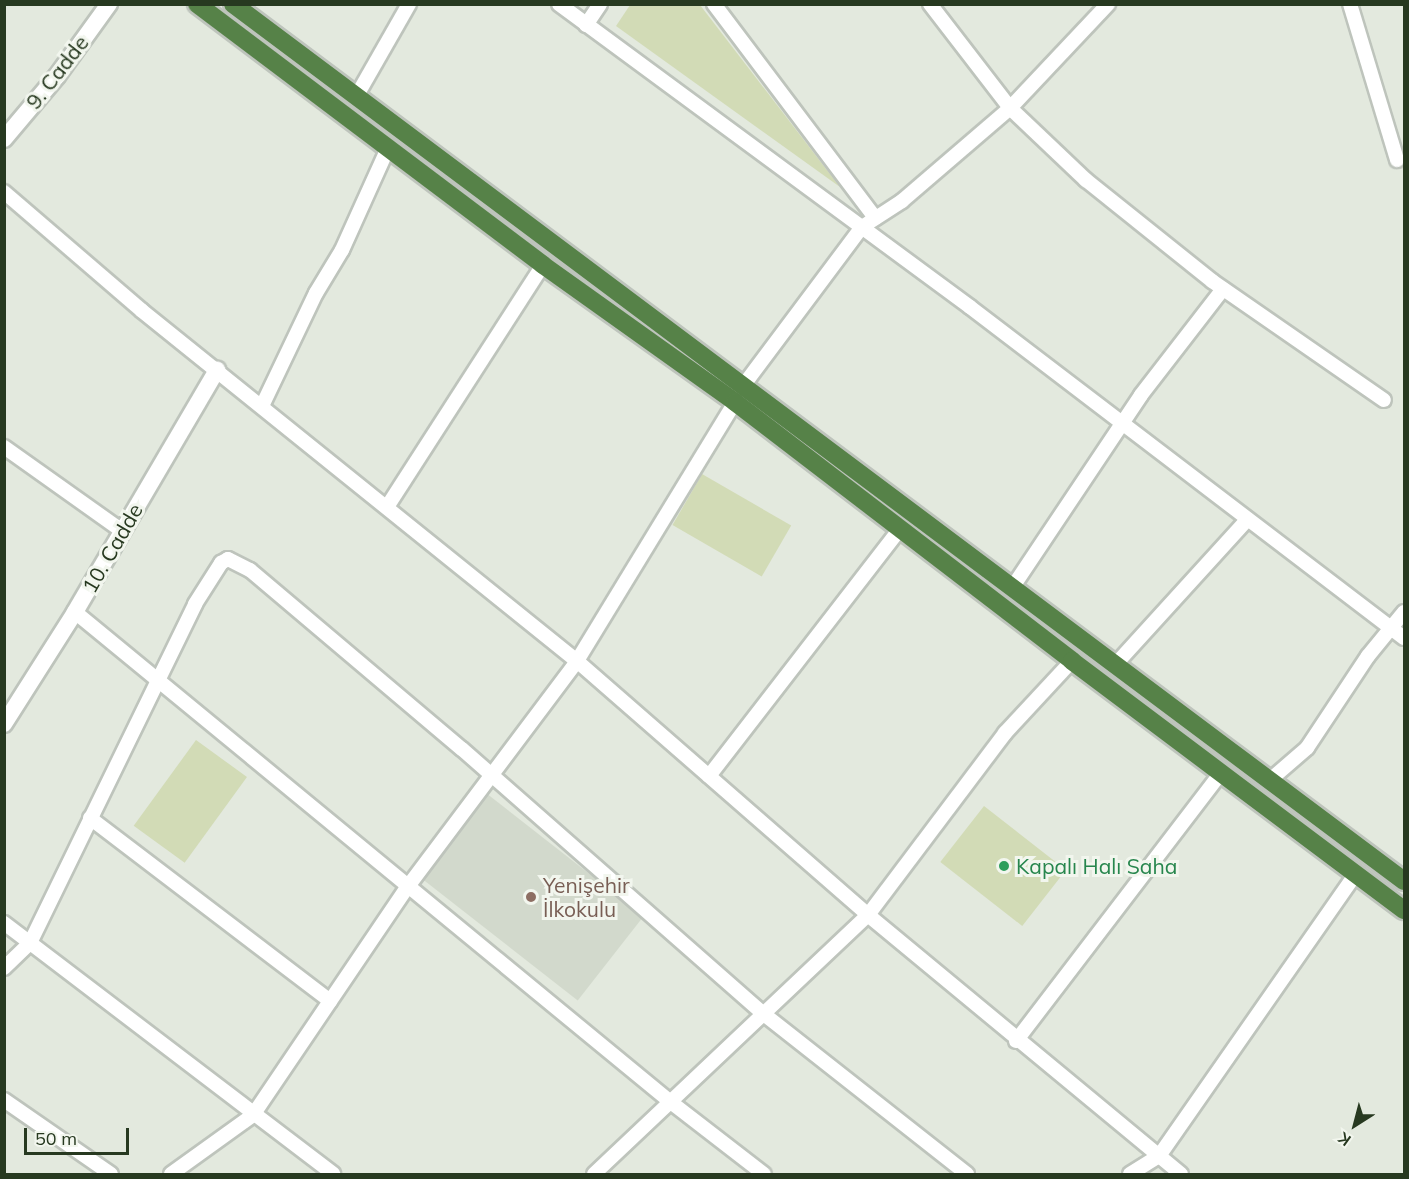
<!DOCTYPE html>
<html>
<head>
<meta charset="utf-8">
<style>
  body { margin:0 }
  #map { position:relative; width:1409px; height:1179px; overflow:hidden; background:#e3e9de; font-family:Mulish,sans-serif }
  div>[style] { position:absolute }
  .built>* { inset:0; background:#d2d9cc; transform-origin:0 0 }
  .green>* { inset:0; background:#d2dbb6; transform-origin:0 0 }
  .roads { filter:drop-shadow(2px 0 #bec4bc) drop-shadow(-2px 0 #bec4bc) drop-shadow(0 2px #bec4bc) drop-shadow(0 -2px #bec4bc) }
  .minor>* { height:14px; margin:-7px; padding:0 7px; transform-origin:7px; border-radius:7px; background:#fff }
  .tertiary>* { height:16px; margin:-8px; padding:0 8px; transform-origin:8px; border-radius:8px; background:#fff }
  .trunk>* { height:18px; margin:-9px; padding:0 9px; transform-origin:9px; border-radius:9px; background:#568248 }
  .dots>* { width:16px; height:16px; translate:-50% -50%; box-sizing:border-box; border:3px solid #f2f6ee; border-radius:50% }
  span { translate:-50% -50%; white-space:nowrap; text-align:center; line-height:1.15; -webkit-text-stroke:6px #f2f6ee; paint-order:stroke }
  .street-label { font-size:21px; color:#273920 }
  .leisure-label { font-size:21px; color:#27864d }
  .left { translate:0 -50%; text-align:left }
  .education-label { font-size:21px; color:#785e54 }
  .frame { position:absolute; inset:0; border:6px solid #273920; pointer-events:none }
  .north { position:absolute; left:1325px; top:1095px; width:60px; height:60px; -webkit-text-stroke:4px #f2f6ee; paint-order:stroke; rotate:216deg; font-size:16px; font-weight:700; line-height:24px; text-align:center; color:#273920 }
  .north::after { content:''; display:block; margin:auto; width:21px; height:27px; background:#273920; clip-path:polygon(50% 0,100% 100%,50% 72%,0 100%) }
  .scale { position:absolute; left:24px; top:1128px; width:105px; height:27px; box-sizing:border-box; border:3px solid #273920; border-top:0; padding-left:8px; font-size:18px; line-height:21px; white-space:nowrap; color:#273920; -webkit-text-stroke:4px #f2f6ee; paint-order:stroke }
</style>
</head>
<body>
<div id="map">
  <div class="built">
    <div style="left:486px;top:793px;width:200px;height:107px;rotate:38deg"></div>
  </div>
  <div class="green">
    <div style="clip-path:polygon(630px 5px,700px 5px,840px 187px,616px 26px)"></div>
    <div style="left:702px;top:474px;width:103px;height:59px;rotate:30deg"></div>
    <div style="left:196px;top:740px;width:63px;height:106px;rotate:36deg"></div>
    <div style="left:984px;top:806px;width:104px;height:71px;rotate:38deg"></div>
  </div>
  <div class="roads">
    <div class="minor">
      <div style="left:559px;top:4px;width:511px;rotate:36.4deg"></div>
      <div style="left:970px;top:307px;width:546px;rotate:37.33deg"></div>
      <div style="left:714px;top:4px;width:268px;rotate:53deg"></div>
      <div style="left:930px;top:4px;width:131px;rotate:52.4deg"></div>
      <div style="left:1010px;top:108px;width:105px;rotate:43.5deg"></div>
      <div style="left:1086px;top:180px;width:161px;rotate:38.7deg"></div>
      <div style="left:1212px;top:281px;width:209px;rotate:34.7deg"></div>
      <div style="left:1350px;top:4px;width:163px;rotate:73.2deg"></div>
      <div style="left:586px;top:25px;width:25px;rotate:-56deg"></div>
      <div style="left:356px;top:97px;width:107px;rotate:-60.3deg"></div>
      <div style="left:4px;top:192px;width:181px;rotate:40.7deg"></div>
      <div style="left:141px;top:310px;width:560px;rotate:38.84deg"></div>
      <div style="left:577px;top:661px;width:386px;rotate:41.1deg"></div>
      <div style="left:868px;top:915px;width:406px;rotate:39.6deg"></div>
      <div style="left:743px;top:386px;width:199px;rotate:-53.2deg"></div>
      <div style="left:862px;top:227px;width:48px;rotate:-33deg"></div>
      <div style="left:902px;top:201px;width:143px;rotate:-40.7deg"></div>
      <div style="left:1010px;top:108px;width:143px;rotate:-46.7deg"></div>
      <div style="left:262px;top:406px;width:125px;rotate:-64.5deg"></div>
      <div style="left:316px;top:293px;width:50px;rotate:-58.8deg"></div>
      <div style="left:342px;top:250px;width:112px;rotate:-65.7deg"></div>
      <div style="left:4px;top:447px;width:145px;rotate:35.4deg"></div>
      <div style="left:387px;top:507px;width:288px;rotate:-57.2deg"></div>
      <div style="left:1012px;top:588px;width:232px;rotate:-56.2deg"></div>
      <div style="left:1141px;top:395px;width:134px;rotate:-52.3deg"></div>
      <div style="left:75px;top:612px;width:773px;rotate:39.44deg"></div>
      <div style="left:672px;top:1103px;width:116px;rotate:37.7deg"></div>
      <div style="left:1115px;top:665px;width:197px;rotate:-47.7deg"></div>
      <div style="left:709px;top:776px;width:312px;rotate:-52.3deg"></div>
      <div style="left:1270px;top:780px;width:49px;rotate:-40.9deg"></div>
      <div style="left:1307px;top:748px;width:110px;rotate:-56.5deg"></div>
      <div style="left:1368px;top:656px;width:57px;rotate:-50.7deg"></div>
      <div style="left:90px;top:818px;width:302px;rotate:37.3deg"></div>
      <div style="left:4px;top:923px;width:414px;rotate:37.3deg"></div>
      <div style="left:4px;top:968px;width:36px;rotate:-44deg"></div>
      <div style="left:30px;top:943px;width:377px;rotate:-64deg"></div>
      <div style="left:195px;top:604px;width:49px;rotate:-57.6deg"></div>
      <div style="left:221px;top:563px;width:8px;rotate:-30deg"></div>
      <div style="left:228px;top:559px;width:25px;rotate:27deg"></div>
      <div style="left:250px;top:570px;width:277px;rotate:40.2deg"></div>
      <div style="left:462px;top:749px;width:403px;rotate:41.3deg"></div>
      <div style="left:765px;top:1015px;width:257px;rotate:38.2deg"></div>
      <div style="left:1016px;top:1041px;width:337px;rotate:-52.6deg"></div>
      <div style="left:4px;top:1100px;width:130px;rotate:34.7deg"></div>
      <div style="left:171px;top:1174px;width:101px;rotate:-35.7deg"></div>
      <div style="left:253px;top:1115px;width:278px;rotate:-55.9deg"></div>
      <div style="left:409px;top:885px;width:280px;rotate:-53.1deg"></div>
      <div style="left:577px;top:661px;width:303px;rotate:-58.6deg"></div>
      <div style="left:594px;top:1174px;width:377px;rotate:-43.4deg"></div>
      <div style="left:868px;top:915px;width:228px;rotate:-53deg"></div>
      <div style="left:1005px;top:733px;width:98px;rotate:-47.1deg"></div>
      <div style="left:1130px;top:1174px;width:34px;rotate:-32deg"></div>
      <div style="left:1159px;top:1156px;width:344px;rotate:-55.1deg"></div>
    </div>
    <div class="tertiary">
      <div style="left:4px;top:139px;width:82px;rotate:-49.9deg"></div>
      <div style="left:57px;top:76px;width:89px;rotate:-54.2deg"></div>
      <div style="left:4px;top:724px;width:133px;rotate:-57.6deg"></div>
      <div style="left:75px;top:612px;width:281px;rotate:-59.6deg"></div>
    </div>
    <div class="trunk">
      <div style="left:197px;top:4px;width:433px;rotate:37deg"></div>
      <div style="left:543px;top:265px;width:236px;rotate:35.5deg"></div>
      <div style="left:735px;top:402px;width:425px;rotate:37.5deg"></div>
      <div style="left:1072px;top:661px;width:415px;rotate:36.9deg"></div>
      <div style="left:233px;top:4px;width:1463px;rotate:36.83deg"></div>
    </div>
  </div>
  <div class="dots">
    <div style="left:1004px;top:866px;background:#2e9e5b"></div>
    <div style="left:531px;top:897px;background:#8d6e63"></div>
  </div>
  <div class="street-label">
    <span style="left:57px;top:72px;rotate:-52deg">9. Cadde</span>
    <span style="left:112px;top:548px;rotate:-60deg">10. Cadde</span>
  </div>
  <div class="leisure-label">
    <span class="left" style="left:1016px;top:866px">Kapalı Halı Saha</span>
  </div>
  <div class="education-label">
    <span class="left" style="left:543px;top:897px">Yenişehir<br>İlkokulu</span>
  </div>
  <div class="frame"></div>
  <div class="north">K</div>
  <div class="scale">50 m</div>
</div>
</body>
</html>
